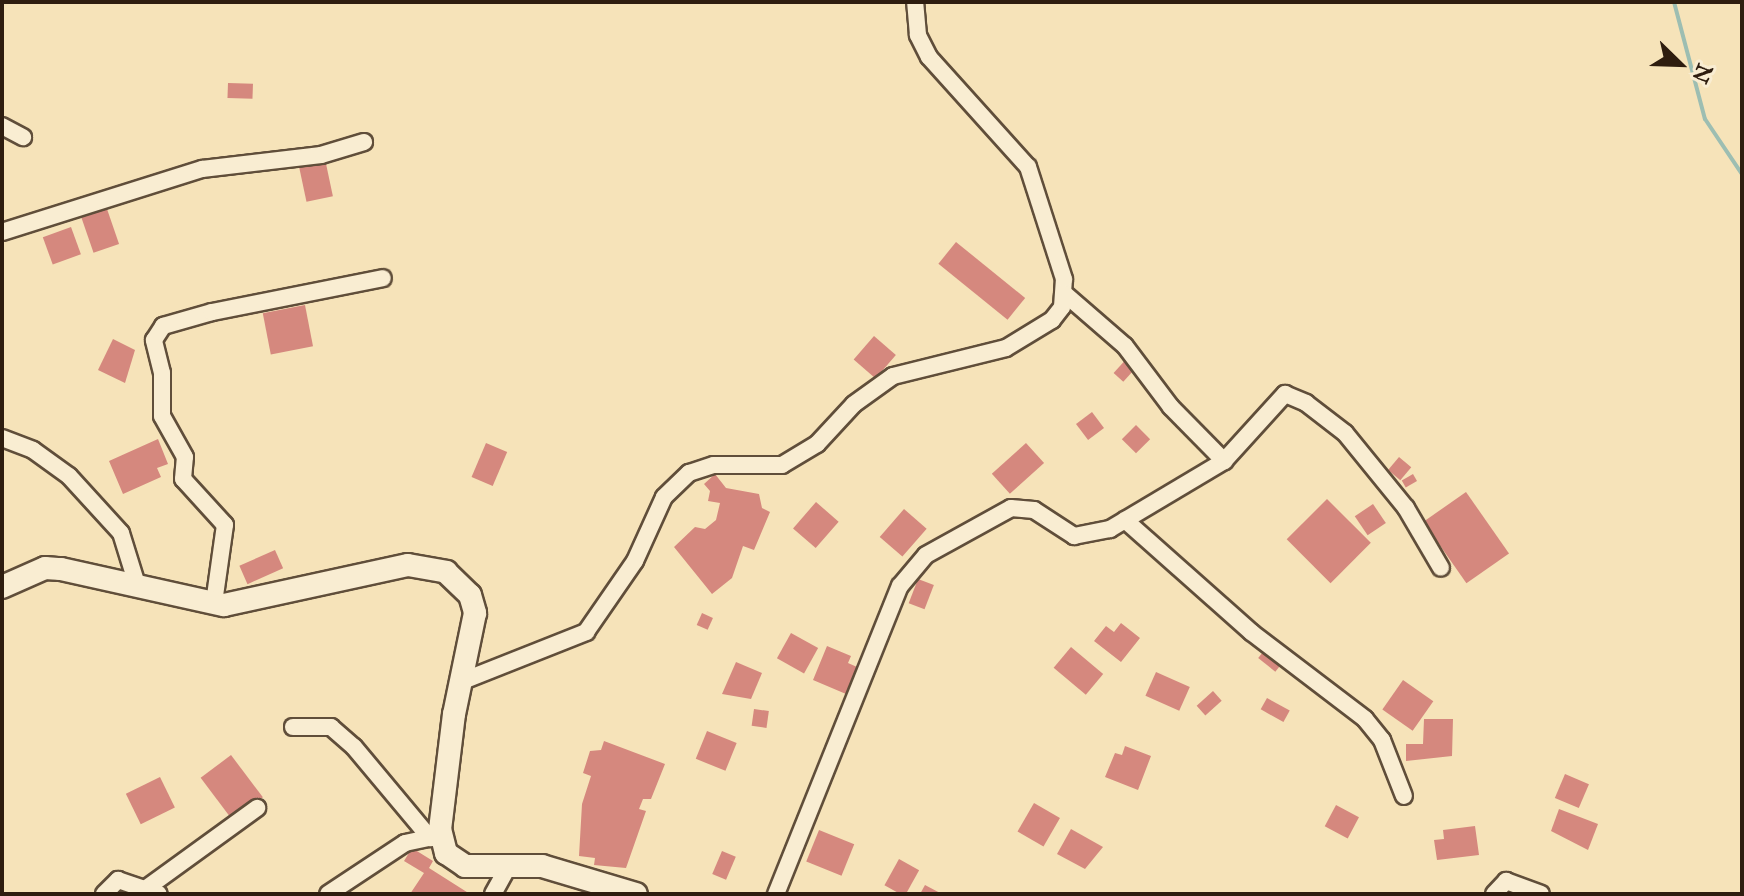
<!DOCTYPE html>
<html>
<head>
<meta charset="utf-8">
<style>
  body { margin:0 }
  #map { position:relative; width:1744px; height:896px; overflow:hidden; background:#f6e3b9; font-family:"IM FELL Great Primer",serif }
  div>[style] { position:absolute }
  .stream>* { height:4px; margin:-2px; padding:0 2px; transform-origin:2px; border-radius:2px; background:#9dbeb2 }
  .building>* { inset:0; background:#d5887e; transform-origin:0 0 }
  .roads { filter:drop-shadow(2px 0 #604e3a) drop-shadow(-2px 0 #604e3a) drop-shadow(0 2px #604e3a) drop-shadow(0 -2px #604e3a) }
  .street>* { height:16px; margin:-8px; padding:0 8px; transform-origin:8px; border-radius:8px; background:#f9edd2 }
  .secondary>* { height:22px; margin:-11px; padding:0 11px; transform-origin:11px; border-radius:11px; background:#f9edd2 }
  span { translate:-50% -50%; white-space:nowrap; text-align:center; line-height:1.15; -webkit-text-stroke:6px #f9edd2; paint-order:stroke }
  .frame { position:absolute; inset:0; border:4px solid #2e1d0f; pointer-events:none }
  .north { position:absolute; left:1640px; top:24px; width:80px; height:80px; -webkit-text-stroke:6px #f9edd2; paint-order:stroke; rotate:113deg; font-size:22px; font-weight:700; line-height:32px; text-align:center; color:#2e1d0f }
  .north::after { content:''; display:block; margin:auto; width:28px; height:36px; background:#2e1d0f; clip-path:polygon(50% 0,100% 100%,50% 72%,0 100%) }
</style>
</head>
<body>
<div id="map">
  <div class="stream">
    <div style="left:1674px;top:2px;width:121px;rotate:75.2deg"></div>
    <div style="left:1705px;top:119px;width:66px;rotate:56.1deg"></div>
  </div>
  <div class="building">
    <div style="left:228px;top:83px;width:25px;height:15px;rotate:2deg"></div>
    <div style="left:325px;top:159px;width:38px;height:27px;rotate:78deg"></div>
    <div style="left:107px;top:209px;width:37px;height:27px;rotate:71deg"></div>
    <div style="left:71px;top:227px;width:29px;height:30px;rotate:70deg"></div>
    <div style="left:956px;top:242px;width:89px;height:28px;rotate:39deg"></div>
    <div style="left:305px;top:305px;width:42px;height:43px;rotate:79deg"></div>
    <div style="left:874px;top:336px;width:29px;height:31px;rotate:41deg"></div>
    <div style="clip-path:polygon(113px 339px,135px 350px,125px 383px,98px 370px)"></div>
    <div style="left:1129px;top:356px;width:13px;height:23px;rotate:42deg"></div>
    <div style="left:1092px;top:412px;width:20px;height:20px;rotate:53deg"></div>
    <div style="left:1136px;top:425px;width:20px;height:20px;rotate:45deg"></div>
    <div style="clip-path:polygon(158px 439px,168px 464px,157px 468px,161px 477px,123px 494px,109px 461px)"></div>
    <div style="left:486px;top:443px;width:23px;height:37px;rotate:23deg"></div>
    <div style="left:1026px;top:443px;width:27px;height:46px;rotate:48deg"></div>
    <div style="left:1399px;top:457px;width:16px;height:17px;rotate:40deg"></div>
    <div style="clip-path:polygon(715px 474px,726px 488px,759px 494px,762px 508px,770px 512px,754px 550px,743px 546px,732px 578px,712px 594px,674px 547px,695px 527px,705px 529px,716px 520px,720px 503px,708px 501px,710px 491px,704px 484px)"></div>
    <div style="left:1413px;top:474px;width:8px;height:13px;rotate:60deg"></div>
    <div style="left:1466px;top:492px;width:75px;height:52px;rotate:55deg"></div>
    <div style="left:1327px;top:499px;width:62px;height:57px;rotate:45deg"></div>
    <div style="left:816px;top:502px;width:30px;height:35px;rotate:41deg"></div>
    <div style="left:1373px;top:504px;width:23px;height:22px;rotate:56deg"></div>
    <div style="left:904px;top:509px;width:30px;height:37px;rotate:41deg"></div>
    <div style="left:275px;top:550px;width:20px;height:39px;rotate:66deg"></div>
    <div style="left:918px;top:579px;width:17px;height:26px;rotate:21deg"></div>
    <div style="left:702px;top:613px;width:12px;height:13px;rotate:24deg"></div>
    <div style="clip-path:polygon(1121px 623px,1140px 638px,1121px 662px,1094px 641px,1106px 626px,1114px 632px)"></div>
    <div style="left:791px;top:633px;width:31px;height:29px;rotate:29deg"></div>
    <div style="clip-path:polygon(827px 646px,851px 656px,848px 663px,857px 667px,846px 694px,813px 680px)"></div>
    <div style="left:1071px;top:647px;width:42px;height:27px;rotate:40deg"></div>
    <div style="left:1267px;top:647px;width:22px;height:14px;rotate:39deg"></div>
    <div style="clip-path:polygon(736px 662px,762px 673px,751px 699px,722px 694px)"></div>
    <div style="left:1156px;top:672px;width:37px;height:26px;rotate:24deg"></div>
    <div style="left:1403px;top:680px;width:37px;height:36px;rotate:35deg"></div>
    <div style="left:1213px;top:691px;width:13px;height:22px;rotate:48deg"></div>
    <div style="left:1267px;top:698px;width:26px;height:13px;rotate:29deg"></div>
    <div style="left:754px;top:709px;width:15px;height:17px;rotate:8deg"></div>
    <div style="clip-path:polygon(1424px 719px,1453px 719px,1452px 756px,1406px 761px,1406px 744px,1423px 744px)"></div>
    <div style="left:707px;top:731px;width:32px;height:30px;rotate:22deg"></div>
    <div style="clip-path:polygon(604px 741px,665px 764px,651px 799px,643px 799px,639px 809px,646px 811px,626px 868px,594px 865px,595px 858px,579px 856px,582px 804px,591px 776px,583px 773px,590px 751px,601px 750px)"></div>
    <div style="clip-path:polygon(1125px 746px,1151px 756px,1138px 790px,1105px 777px,1115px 753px,1122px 755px)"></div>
    <div style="left:231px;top:755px;width:53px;height:38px;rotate:53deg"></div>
    <div style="left:1565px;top:774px;width:26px;height:26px;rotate:23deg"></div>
    <div style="left:160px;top:777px;width:34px;height:38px;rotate:64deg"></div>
    <div style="left:1034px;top:803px;width:30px;height:33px;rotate:30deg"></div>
    <div style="left:1336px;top:805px;width:26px;height:24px;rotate:28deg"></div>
    <div style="clip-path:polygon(1559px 809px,1598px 824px,1588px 850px,1551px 831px)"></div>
    <div style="clip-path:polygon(1475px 826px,1479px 855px,1437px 860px,1434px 840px,1444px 839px,1443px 830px)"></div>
    <div style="clip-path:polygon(1071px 829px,1103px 847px,1085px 869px,1057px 854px)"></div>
    <div style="left:819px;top:830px;width:38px;height:34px;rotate:22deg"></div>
    <div style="clip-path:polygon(412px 848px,433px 861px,429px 868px,470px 894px,410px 894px,424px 873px,404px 861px)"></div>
    <div style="left:722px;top:851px;width:15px;height:25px;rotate:23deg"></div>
    <div style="left:899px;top:859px;width:23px;height:30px;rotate:29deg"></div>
    <div style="clip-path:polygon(925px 885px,942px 894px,920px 894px)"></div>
  </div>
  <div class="roads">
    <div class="street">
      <div style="left:2px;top:126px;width:24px;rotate:28deg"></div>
      <div style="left:2px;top:232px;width:210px;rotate:-17.5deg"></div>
      <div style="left:202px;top:169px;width:120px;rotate:-6.7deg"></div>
      <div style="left:321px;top:155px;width:45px;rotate:-16.8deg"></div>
      <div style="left:1065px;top:294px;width:79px;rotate:40.9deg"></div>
      <div style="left:1125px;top:346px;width:76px;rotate:53deg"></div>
      <div style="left:1171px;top:407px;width:76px;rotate:45.5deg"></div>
      <div style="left:2px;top:438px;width:33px;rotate:21deg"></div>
      <div style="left:33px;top:450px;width:44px;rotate:35.8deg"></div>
      <div style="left:69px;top:476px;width:77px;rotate:47.6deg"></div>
      <div style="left:121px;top:533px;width:58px;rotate:72.8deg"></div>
      <div style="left:1125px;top:520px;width:169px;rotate:41.6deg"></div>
      <div style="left:1251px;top:632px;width:143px;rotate:37.3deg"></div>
      <div style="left:1365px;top:719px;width:27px;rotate:51deg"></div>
      <div style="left:1382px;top:740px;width:60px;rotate:68.6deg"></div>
      <div style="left:214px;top:603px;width:79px;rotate:-82deg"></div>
      <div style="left:225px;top:525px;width:62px;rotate:-132.4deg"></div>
      <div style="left:183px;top:479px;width:22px;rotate:-85deg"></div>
      <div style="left:185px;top:457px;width:47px;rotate:-119.3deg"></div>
      <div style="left:162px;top:416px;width:43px;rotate:-90deg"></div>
      <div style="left:162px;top:373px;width:34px;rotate:-104deg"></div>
      <div style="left:154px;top:340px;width:17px;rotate:-57deg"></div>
      <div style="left:163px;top:326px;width:51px;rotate:-15.9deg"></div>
      <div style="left:212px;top:312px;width:174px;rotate:-11.2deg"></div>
      <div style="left:460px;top:682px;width:136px;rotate:-21.6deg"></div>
      <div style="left:586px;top:632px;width:86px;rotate:-55.4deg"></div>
      <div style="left:635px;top:561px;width:70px;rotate:-65.6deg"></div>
      <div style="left:664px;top:497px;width:35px;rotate:-44deg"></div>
      <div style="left:689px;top:473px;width:26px;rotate:-18deg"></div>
      <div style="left:714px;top:465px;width:68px"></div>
      <div style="left:782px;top:465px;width:41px;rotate:-31deg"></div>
      <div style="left:817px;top:444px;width:54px;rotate:-47.2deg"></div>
      <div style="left:854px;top:404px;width:48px;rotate:-35.7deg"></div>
      <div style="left:893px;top:376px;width:116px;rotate:-13.9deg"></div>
      <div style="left:1006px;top:348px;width:54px;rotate:-31.3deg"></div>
      <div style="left:1052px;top:320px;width:16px;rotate:-52deg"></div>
      <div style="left:1062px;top:307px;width:28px;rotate:-86deg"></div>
      <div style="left:1064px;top:279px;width:118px;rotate:-107.8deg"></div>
      <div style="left:1028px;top:167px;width:148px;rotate:-132deg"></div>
      <div style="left:929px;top:57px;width:25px;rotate:-117deg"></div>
      <div style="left:918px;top:35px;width:33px;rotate:-95deg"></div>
      <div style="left:293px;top:727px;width:38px"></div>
      <div style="left:331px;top:727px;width:30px;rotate:41deg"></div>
      <div style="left:354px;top:747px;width:119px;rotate:50.1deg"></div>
      <div style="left:148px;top:887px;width:135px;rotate:-35.9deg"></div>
      <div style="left:104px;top:894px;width:20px;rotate:-45deg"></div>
      <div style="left:118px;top:880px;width:43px;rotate:18.9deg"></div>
      <div style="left:328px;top:894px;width:92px;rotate:-33.5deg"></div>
      <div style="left:405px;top:843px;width:34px;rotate:-12deg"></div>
      <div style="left:493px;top:894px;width:31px;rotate:-61deg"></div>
      <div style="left:776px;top:894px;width:332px;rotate:-68.1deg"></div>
      <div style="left:900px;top:586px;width:40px;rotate:-50deg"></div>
      <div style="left:926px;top:555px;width:97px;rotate:-28.9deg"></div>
      <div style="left:1011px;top:508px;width:23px;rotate:5deg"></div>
      <div style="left:1034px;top:510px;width:48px;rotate:33deg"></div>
      <div style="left:1074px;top:536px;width:37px;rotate:-11deg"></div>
      <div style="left:1110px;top:529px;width:133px;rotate:-30.8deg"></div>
      <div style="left:1224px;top:461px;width:91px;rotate:-47.7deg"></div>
      <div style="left:1285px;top:394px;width:23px;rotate:23deg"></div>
      <div style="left:1306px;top:403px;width:49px;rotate:37.6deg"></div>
      <div style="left:1345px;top:433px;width:97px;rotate:50.9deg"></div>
      <div style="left:1406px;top:508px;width:69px;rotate:59.7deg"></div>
      <div style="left:1494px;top:894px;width:18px;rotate:-47deg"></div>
      <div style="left:1506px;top:881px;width:37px;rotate:20deg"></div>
    </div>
    <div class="secondary">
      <div style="left:2px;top:587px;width:47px;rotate:-23.8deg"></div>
      <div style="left:45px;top:568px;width:16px;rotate:4deg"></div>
      <div style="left:61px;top:569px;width:167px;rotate:12.5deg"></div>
      <div style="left:224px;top:605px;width:188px;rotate:-12.3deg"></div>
      <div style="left:408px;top:565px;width:39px;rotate:10deg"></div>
      <div style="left:446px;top:572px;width:33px;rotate:44deg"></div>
      <div style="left:470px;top:595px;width:19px;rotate:74deg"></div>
      <div style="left:475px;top:613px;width:103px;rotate:101.7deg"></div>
      <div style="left:454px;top:714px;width:116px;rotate:96.9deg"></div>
      <div style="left:440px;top:829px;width:25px;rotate:76deg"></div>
      <div style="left:446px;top:853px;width:23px;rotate:34deg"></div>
      <div style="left:465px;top:866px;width:77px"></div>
      <div style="left:542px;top:866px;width:98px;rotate:16.6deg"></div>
    </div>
  </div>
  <div class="frame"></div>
  <div class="north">N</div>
</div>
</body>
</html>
